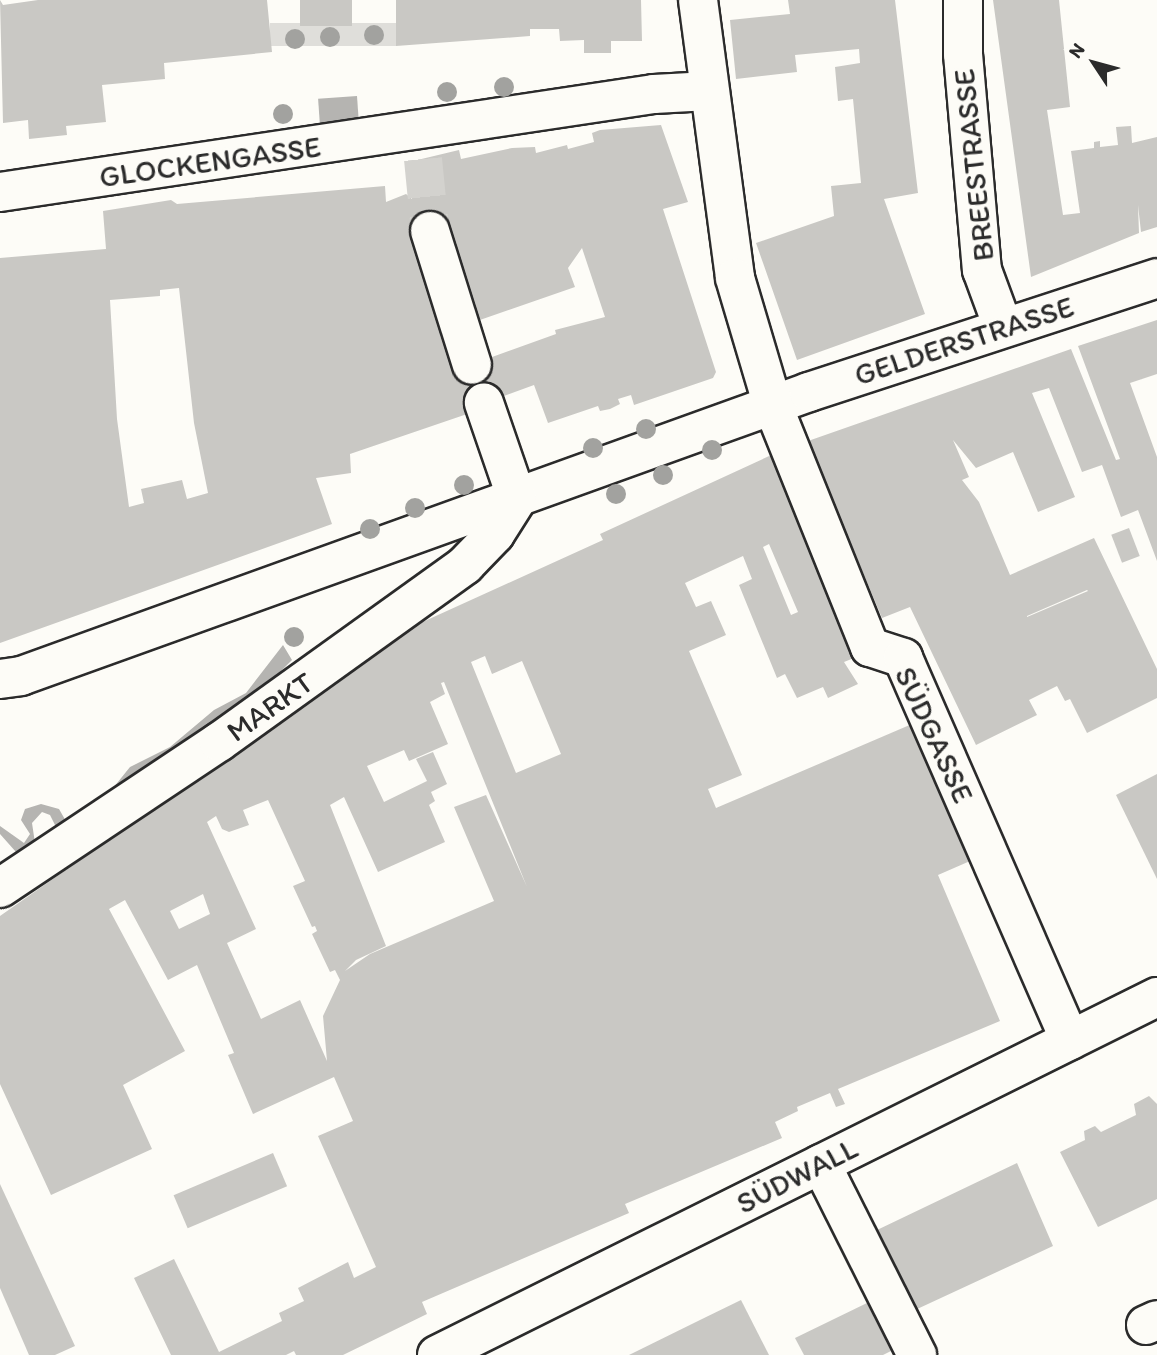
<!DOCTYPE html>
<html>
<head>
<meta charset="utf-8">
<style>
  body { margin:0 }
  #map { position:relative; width:1157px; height:1355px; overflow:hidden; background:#fdfcf7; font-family:Itim,sans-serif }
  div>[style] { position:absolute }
  .green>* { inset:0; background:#dfdeda; transform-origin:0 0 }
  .water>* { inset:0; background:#b5b4b1; transform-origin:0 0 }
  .building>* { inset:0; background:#c9c8c4; transform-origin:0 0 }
  .minor-tunnel>* { height:38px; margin-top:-19px; transform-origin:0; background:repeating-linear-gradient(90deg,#d3d2ce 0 38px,transparent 0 57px) }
  .roads { filter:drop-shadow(2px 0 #2b2b2b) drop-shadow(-2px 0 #2b2b2b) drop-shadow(0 2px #2b2b2b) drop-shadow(0 -2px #2b2b2b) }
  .minor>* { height:38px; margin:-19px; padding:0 19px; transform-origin:19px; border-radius:19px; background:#fdfcf7 }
  .trees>* { width:20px; height:20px; margin:-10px; border-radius:50%; background:#a2a29f }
  span { translate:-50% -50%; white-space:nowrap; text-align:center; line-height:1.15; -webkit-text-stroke:5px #fdfcf7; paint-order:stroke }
  .street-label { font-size:30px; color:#2b2b2b }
  .north { position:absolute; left:1059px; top:28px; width:70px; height:70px; -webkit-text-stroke:5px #fdfcf7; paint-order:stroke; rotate:306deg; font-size:19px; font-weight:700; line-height:28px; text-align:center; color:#2b2b2b }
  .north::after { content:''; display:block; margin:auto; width:24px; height:32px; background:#2b2b2b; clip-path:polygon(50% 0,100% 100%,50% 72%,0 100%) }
</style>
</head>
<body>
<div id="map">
  <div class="green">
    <div style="left:396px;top:23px;width:23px;height:126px;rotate:90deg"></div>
  </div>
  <div class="water">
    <div style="left:357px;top:96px;width:27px;height:39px;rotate:86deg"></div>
    <div style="clip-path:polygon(283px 645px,292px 660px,258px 694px,60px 835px,50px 815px,42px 812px,32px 823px,35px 843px,26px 848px,16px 852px,0 834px,0 826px,24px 843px,30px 834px,21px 820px,25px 809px,41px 804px,59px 809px,67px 823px,97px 808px,130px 767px,170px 747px,214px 710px,246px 693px)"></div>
  </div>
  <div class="building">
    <div style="clip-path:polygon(0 0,3px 5px,38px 0,267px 0,272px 52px,164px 63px,165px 79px,102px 85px,106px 122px,66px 126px,67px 135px,29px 139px,28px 120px,3px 123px)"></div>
    <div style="left:300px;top:0;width:52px;height:26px"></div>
    <div style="clip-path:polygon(396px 0,641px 0,642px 41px,611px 41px,611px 53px,584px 53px,584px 40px,560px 41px,559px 29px,530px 29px,530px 36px,396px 46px)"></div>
    <div style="clip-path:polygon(788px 0,895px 0,918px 193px,884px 199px,925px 314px,797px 360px,756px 243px,834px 216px,831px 186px,861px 183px,853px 99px,838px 101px,835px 67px,860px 63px,859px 49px,795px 55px,797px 72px,736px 79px,730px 20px,790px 14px)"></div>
    <div style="clip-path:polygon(993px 0,1059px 0,1070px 107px,1047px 110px,1063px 215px,1080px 213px,1071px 151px,1094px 148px,1094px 142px,1100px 141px,1100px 147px,1118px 145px,1116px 127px,1131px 126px,1132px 143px,1157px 137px,1157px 227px,1141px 232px,1138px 205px,1139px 233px,1031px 277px)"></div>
    <div style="clip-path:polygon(evenodd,661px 125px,688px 202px,663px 209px,716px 372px,713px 378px,634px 405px,631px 395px,618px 399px,620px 404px,610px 409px,600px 411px,598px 406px,548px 423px,534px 385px,471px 408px,473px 412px,350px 454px,351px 473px,316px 478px,332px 524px,0 643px,0 258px,106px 249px,103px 211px,171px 200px,177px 204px,385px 186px,386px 202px,406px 194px,412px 199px,409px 162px,459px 150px,461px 159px,512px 148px,535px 147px,536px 153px,567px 145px,568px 149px,594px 142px,592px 133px,600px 130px,661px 125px,582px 248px,605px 317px,555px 330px,556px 334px,459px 369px,477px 321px,575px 287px,568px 268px,582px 248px,661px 125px,179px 288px,194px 423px,208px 493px,187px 499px,182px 480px,141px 489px,144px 503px,129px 507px,117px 419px,110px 300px,160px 296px,160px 290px,179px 288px)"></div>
    <div style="clip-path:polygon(evenodd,1157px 320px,1157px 374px,1130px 383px,1157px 457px,1157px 561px,1138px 510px,1121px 517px,1102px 465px,1082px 472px,1049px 388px,1032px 393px,1075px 497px,1038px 512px,1013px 452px,976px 468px,953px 440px,969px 477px,962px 480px,979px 502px,1010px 575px,1094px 538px,1157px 669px,1157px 698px,1087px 733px,1070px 699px,1065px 701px,1057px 686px,1029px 700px,1037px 715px,976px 745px,910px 607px,882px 618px,808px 441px,1071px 349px,1116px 460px,1120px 459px,1078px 346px,1157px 320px,1087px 590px,1088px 591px,1027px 617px,1027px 616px,1087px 590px)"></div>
    <div style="clip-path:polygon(evenodd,778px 452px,864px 654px,844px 662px,858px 684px,828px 698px,823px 687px,797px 698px,785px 674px,777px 678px,739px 585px,752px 579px,743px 556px,685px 583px,696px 607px,711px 601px,726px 635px,689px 651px,742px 775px,708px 789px,716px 808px,919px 721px,977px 858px,938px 875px,1000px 1021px,838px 1089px,845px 1104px,836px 1107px,830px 1093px,797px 1107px,798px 1111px,775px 1122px,782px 1138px,625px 1204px,629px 1213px,422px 1302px,427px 1314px,343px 1355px,296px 1355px,294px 1351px,286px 1355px,171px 1355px,134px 1278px,174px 1259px,219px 1352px,282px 1321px,279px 1313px,304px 1301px,298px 1288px,348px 1262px,354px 1278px,376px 1267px,318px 1136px,353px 1121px,334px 1077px,253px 1114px,228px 1055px,234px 1053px,197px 965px,168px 980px,125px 900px,109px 909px,185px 1051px,123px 1085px,152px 1149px,51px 1195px,0 1084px,0 916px,416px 625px,603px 540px,600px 534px,778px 452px,769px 544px,798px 612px,791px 615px,763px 547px,769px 544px,778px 452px,485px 656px,492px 674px,522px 661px,561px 754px,516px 773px,471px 662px,485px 656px,778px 452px,444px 682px,527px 887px,486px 795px,454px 807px,494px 901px,370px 954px,345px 971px,356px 960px,386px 946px,330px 805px,344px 797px,378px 872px,445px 842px,429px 805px,435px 801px,431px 792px,447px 784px,433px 752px,416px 759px,427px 781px,384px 802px,367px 766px,404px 750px,409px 761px,448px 744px,430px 702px,445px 694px,441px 683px,444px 682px,778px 452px,268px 800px,305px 881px,293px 886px,312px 927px,315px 926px,317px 931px,312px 934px,330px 972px,335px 970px,340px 980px,323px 1016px,327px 1061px,300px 1000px,261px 1019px,227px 943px,256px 929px,207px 822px,216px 816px,222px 829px,229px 832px,249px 825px,243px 810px,268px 800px,778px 452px,203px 894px,210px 914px,179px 929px,170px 911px,203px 894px)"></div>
    <div style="left:1129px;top:528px;width:30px;height:19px;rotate:69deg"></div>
    <div style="clip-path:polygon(1157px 774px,1157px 879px,1116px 795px)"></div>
    <div style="clip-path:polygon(1149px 1096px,1157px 1104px,1157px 1199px,1098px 1227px,1060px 1152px,1085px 1140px,1084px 1131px,1095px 1126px,1101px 1132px,1136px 1115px,1134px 1104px)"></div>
    <div style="left:273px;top:1153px;width:36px;height:108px;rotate:67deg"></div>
    <div style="clip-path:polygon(1017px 1163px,1053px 1246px,915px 1310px,898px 1273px,890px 1270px,883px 1255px,886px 1249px,877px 1230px)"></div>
    <div style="clip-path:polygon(0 1184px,75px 1346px,55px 1355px,29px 1355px,0 1288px)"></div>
    <div style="clip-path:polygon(741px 1300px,769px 1355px,629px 1355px,700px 1320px)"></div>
    <div style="clip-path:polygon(867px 1303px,891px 1351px,883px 1355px,804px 1355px,795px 1338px)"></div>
  </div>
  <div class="minor-tunnel">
    <div style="left:423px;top:159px;width:72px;rotate:84.4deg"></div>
  </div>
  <div class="roads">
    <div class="minor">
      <div style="left:698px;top:0;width:280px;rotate:82.4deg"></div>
      <div style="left:735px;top:278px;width:134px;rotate:73.5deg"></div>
      <div style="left:773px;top:406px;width:260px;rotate:68.1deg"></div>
      <div style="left:870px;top:647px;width:35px;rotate:18deg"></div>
      <div style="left:903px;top:658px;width:417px;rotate:66.4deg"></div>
      <div style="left:963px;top:0;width:54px;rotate:90deg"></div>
      <div style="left:963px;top:54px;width:217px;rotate:85deg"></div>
      <div style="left:982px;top:270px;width:61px;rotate:69.8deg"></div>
      <div style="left:0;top:192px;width:661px;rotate:-8.52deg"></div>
      <div style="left:654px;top:94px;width:55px;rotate:-3.1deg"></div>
      <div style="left:430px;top:231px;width:140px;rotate:72.6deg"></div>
      <div style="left:0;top:679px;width:21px;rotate:-8deg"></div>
      <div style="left:21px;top:676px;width:838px;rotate:-19.82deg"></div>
      <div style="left:809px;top:392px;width:366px;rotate:-18.1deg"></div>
      <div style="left:0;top:888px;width:263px;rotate:-33.7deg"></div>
      <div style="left:219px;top:742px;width:303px;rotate:-35.7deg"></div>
      <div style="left:465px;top:565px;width:43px;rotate:-45.9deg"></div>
      <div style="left:495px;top:534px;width:41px;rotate:-57.8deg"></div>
      <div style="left:517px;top:499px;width:102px;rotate:-109deg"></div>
      <div style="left:821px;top:1164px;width:214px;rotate:63.3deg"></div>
      <div style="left:1146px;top:1325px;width:12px;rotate:-24deg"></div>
      <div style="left:437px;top:1355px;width:804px;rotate:-26.44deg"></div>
    </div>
  </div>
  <div class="trees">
    <div style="left:374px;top:35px"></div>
    <div style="left:330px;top:37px"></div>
    <div style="left:295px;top:39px"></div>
    <div style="left:504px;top:87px"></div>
    <div style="left:447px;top:92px"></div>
    <div style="left:283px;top:114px"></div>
    <div style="left:646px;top:429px"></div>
    <div style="left:593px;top:448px"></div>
    <div style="left:712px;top:450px"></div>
    <div style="left:663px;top:475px"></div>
    <div style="left:464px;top:485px"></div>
    <div style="left:616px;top:494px"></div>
    <div style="left:415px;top:508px"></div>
    <div style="left:370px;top:529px"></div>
    <div style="left:294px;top:637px"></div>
  </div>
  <div class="street-label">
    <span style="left:210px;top:162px;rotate:-8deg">GLOCKENGASSE</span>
    <span style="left:974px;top:165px;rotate:-96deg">BREESTRASSE</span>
    <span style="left:964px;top:341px;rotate:-18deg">GELDERSTRASSE</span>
    <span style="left:270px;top:707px;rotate:-35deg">MARKT</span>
    <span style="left:934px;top:735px;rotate:65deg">SÜDGASSE</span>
    <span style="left:797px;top:1176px;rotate:-27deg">SÜDWALL</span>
  </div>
  <div class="north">N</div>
</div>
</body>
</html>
